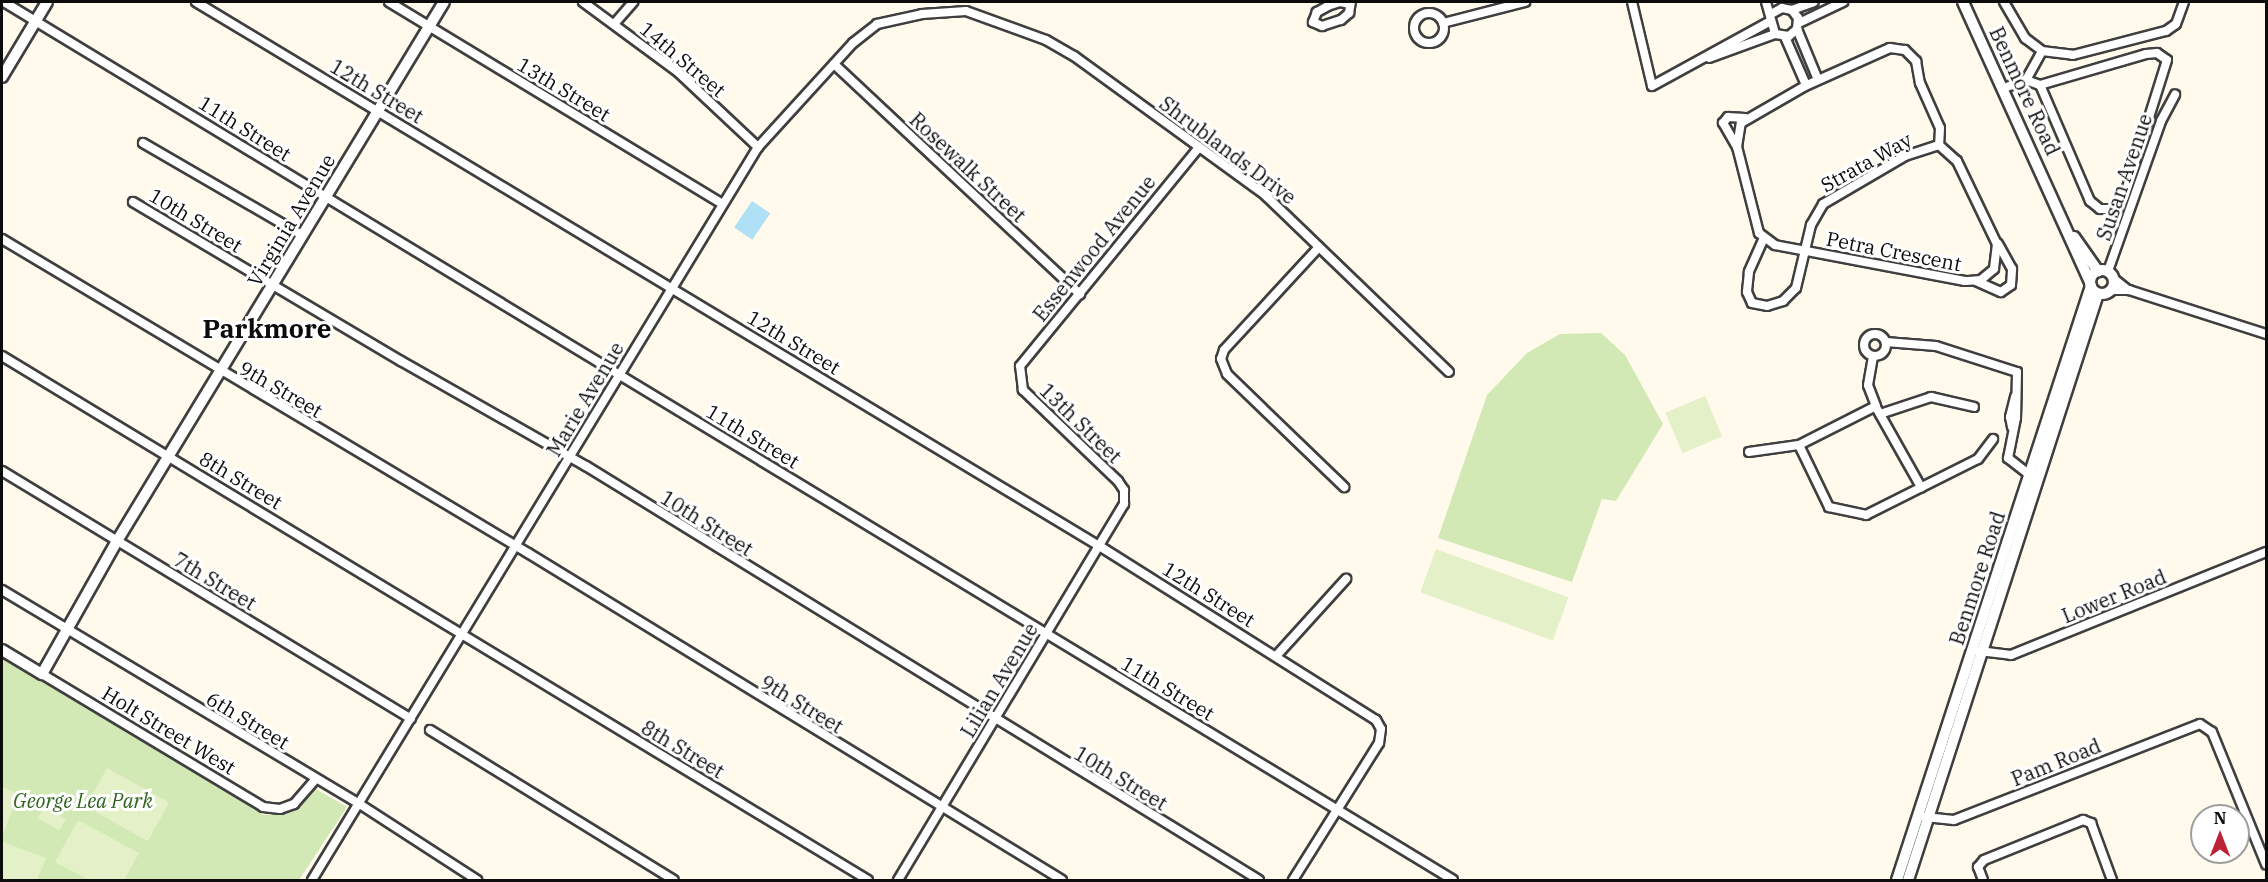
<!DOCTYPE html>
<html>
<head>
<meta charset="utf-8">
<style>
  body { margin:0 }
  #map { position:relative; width:2268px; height:882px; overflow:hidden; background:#fffaeb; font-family:"IBM Plex Serif",serif }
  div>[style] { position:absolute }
  .green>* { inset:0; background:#d3e9b5 }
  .pitch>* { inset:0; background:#e4f0c7; transform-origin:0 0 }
  .water>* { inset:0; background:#afe0f6; transform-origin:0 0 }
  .roads { filter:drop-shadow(2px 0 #3f3f3f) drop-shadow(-2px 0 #3f3f3f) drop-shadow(0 2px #3f3f3f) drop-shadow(0 -2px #3f3f3f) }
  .minor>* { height:8px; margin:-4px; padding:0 4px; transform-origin:4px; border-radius:4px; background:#fff }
  .minor>.ring { margin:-4px; padding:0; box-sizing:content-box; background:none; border:8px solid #fff; border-radius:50% }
  .tertiary>* { height:10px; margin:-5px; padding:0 5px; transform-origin:5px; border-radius:5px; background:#fff }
  .tertiary>.ring { margin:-5px; padding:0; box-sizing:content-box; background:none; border:10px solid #fff; border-radius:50% }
  span { translate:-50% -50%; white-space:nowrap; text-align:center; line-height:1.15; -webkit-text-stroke:6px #fff; paint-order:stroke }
  .street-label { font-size:20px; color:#0c0c0c }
  .park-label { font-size:20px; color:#2f641c; font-style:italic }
  .district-label { font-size:26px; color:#0c0c0c; font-weight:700 }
  .frame { position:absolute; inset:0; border:3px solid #0c0c0c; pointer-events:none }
  .north { position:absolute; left:2190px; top:804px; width:60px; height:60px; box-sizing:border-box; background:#fff; border:2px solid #9e9e9e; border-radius:50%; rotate:0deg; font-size:16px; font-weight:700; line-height:24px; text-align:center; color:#0c0c0c }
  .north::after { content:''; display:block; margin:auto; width:21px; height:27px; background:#bd2334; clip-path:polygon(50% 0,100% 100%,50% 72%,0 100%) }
</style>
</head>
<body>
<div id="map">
  <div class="green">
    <div style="clip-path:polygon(1601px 333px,1625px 355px,1663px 424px,1616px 501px,1602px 499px,1572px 582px,1438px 538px,1487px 395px,1527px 353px,1560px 334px)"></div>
    <div style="clip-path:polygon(2px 656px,264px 815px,289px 812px,314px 788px,347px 807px,299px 880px,2px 880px)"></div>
  </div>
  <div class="pitch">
    <div style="left:1705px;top:396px;width:44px;height:43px;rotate:67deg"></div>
    <div style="left:1436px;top:549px;width:141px;height:46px;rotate:20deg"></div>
    <div style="left:107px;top:768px;width:71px;height:44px;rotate:29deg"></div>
    <div style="clip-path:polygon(2px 787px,18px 794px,2px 837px)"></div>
    <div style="left:44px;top:807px;width:25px;height:13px;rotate:29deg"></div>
    <div style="clip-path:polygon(78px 820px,139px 853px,124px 880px,89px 880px,55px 862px)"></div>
    <div style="clip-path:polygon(3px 842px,46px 858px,37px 880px,2px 880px)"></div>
  </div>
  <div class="water">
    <div style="left:752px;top:201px;width:22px;height:32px;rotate:34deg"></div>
  </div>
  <div class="roads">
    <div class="minor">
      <div style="left:4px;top:2px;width:1694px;rotate:31.21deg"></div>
      <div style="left:196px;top:2px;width:1056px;rotate:31.06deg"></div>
      <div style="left:1101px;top:547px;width:325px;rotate:32.2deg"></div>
      <div style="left:1376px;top:720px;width:10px;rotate:61deg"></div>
      <div style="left:1381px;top:729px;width:14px;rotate:98deg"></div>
      <div style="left:1379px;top:743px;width:162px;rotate:122.1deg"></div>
      <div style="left:389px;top:2px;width:389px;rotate:31.2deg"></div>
      <div style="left:583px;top:2px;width:118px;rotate:36.4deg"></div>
      <div style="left:678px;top:72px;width:110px;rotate:43.2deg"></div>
      <div style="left:1632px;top:2px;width:86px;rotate:76.6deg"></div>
      <div style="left:1652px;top:86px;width:133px;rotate:-28.7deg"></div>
      <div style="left:1766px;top:2px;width:33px;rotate:74deg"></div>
      <div style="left:1775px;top:34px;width:14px;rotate:8deg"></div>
      <div style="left:1789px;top:36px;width:11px;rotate:-41deg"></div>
      <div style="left:1797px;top:29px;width:11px;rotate:-85deg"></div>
      <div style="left:1798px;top:18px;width:10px;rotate:-127deg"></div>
      <div style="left:1792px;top:10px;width:10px;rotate:-169deg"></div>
      <div style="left:1782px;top:8px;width:13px;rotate:151deg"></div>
      <div style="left:2004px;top:2px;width:42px;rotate:59.7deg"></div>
      <div style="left:2025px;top:38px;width:21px;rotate:37deg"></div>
      <div style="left:2042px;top:51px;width:31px;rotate:7deg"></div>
      <div style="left:2073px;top:55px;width:96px;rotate:-14.5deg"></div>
      <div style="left:2166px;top:31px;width:12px;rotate:-35deg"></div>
      <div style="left:2176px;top:24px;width:23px;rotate:-70deg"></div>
      <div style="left:1350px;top:4px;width:10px;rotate:-169deg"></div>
      <div style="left:1340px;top:2px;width:13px;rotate:162deg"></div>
      <div style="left:1328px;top:6px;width:13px;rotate:151deg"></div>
      <div style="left:1317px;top:12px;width:11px;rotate:112deg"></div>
      <div style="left:1313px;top:22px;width:10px;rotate:24deg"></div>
      <div style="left:1322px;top:26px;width:20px;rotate:-18deg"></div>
      <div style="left:1341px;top:20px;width:11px;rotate:-41deg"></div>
      <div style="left:1349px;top:13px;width:11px;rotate:-80deg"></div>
      <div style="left:1792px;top:10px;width:23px;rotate:-20deg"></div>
      <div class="ring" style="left:1414px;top:13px;width:22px;height:22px"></div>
      <div style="left:615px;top:23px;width:28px;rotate:-49deg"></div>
      <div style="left:1443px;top:23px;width:85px;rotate:-14.4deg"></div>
      <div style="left:1799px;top:23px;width:49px;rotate:-25.5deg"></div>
      <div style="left:1797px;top:29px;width:55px;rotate:67.6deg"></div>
      <div style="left:1785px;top:37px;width:52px;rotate:66.4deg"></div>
      <div style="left:1890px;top:48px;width:15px;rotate:8deg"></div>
      <div style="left:1905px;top:50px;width:16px;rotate:45deg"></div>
      <div style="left:1916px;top:61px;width:22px;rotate:80deg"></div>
      <div style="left:1920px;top:83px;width:49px;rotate:66deg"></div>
      <div style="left:1940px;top:128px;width:17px;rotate:93deg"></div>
      <div style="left:1939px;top:145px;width:24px;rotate:42deg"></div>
      <div style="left:1957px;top:161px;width:92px;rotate:64.3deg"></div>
      <div style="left:1997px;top:244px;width:25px;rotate:97deg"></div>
      <div style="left:1994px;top:269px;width:17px;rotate:140deg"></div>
      <div style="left:1981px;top:280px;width:16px;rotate:176deg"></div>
      <div style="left:1965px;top:281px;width:193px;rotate:-169.3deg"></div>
      <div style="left:1775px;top:245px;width:20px;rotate:-143deg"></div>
      <div style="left:1759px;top:233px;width:89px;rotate:-104.3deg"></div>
      <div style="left:1737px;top:147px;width:24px;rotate:-81deg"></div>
      <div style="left:1741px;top:123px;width:74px;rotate:-30deg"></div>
      <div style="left:1805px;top:86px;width:93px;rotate:-24.1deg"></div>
      <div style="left:1709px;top:58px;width:70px;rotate:-20deg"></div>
      <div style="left:834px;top:64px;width:337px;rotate:43.1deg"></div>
      <div style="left:2026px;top:80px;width:15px;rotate:20deg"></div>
      <div style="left:2040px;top:85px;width:110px;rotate:-16.3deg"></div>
      <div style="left:2146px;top:54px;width:11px;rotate:-5deg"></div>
      <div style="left:2157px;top:53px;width:12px;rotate:35deg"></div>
      <div style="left:2167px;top:60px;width:144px;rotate:107.4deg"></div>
      <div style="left:2124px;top:197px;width:14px;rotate:124deg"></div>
      <div style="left:2116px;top:209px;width:16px;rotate:180deg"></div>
      <div style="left:2100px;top:209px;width:13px;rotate:-141deg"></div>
      <div style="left:2090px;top:201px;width:126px;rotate:-113.3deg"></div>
      <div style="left:2004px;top:88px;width:23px;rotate:-20deg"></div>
      <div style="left:2026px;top:80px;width:33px;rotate:-61deg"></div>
      <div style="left:143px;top:143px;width:184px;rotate:30.1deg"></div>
      <div style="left:1737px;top:147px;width:28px;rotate:-120deg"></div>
      <div style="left:1723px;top:123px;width:8px;rotate:-50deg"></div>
      <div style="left:1728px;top:117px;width:17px;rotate:3deg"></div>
      <div style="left:133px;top:202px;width:312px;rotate:30.7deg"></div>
      <div style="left:401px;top:361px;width:213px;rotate:29.6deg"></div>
      <div style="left:586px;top:466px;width:790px;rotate:31.6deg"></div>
      <div style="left:2px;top:239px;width:613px;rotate:30.84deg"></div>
      <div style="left:528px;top:553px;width:626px;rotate:31.48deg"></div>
      <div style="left:1763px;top:240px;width:35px;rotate:114deg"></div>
      <div style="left:1749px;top:272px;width:20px;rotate:96deg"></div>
      <div style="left:1747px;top:292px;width:12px;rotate:66deg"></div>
      <div style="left:1752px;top:303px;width:15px;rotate:11deg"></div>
      <div style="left:1767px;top:306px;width:17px;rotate:-17deg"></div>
      <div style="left:1783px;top:301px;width:18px;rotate:-45deg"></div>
      <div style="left:1796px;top:288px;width:65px;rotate:-76.6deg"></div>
      <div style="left:1811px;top:225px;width:24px;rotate:-60deg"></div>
      <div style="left:1823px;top:204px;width:95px;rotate:-30.3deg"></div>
      <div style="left:1905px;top:156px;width:36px;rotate:-18deg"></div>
      <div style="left:1319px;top:247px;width:140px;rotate:132.7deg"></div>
      <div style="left:1224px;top:350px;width:9px;rotate:108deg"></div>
      <div style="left:1221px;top:359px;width:16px;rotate:68deg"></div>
      <div style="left:1227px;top:374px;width:163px;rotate:44deg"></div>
      <div style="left:2108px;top:271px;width:159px;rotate:-70.5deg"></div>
      <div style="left:2161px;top:121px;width:30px;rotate:-62deg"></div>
      <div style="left:2114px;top:279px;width:18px;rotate:38deg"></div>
      <div style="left:1976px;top:281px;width:27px;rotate:24deg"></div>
      <div style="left:2001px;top:292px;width:12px;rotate:-35deg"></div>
      <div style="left:2011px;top:285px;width:16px;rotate:-86deg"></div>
      <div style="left:2012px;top:269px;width:29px;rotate:-119deg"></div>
      <div style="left:2112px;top:290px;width:17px"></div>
      <div style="left:2129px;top:290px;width:144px;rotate:17.8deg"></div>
      <div class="ring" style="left:1864px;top:334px;width:14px;height:14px"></div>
      <div style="left:1886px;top:342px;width:50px;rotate:4.6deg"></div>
      <div style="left:1936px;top:346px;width:85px;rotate:17.8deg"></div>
      <div style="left:2017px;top:372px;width:46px;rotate:91.2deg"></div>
      <div style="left:2016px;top:418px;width:41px;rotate:101.3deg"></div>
      <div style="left:2008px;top:458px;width:33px;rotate:38deg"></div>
      <div style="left:2px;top:356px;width:1012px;rotate:31.18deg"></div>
      <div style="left:1877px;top:409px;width:90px;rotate:60.6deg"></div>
      <div style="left:1880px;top:414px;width:54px;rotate:-18.4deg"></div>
      <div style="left:1931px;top:397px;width:44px;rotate:13.1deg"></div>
      <div style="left:2012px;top:427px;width:10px;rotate:-101deg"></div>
      <div style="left:2010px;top:417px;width:21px;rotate:-76deg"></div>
      <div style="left:1799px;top:445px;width:69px;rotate:64.2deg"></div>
      <div style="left:1829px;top:507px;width:38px;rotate:12deg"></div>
      <div style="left:1866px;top:515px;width:125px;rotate:-26.6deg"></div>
      <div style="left:1978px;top:459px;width:25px;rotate:-53deg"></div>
      <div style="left:1749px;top:452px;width:50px;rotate:-8deg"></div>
      <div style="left:1799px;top:445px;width:86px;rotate:-26.9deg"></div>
      <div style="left:1876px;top:406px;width:22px;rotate:-111deg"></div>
      <div style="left:1868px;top:385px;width:29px;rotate:-80deg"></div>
      <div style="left:2px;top:471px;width:478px;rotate:31.2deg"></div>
      <div style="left:2px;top:590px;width:415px;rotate:30.9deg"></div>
      <div style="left:358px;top:803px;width:142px;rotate:32.9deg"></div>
      <div style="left:1979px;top:651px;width:32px;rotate:7deg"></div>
      <div style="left:2011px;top:655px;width:275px;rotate:-22deg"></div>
      <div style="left:1277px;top:655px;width:103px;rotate:-47.8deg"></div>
      <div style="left:42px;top:674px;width:258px;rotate:31deg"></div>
      <div style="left:263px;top:807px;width:17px;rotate:7deg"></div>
      <div style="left:280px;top:809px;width:15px;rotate:-20deg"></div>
      <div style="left:294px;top:804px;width:32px;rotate:-49deg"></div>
      <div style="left:430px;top:730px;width:286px;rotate:31.6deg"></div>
      <div style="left:1925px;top:817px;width:29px;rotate:6deg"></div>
      <div style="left:1954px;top:820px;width:264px;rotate:-21.3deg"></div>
      <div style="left:2200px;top:724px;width:14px;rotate:34deg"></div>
      <div style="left:2212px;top:732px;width:143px;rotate:67.8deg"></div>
      <div style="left:312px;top:880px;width:858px;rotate:-58.68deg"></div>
      <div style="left:758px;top:147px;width:141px;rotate:-47.6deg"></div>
      <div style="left:853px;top:43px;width:31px;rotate:-38deg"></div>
      <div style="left:877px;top:24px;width:46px;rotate:-12.5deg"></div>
      <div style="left:922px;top:14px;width:44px;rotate:-3.9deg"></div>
      <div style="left:966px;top:11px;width:85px;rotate:19.9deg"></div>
      <div style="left:1046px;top:40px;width:32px;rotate:30deg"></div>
      <div style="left:1074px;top:56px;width:236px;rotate:36deg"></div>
      <div style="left:1265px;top:195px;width:255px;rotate:43.9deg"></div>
      <div style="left:898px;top:880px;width:439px;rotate:-59deg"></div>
      <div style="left:1124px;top:504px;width:14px;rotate:-90deg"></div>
      <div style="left:1124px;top:490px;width:11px;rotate:-124deg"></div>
      <div style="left:1118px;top:481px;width:132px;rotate:-136.2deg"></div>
      <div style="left:1023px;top:390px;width:24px;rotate:-97deg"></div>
      <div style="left:1020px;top:366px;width:283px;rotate:-50.7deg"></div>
      <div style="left:1983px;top:880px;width:14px;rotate:-111deg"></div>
      <div style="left:1978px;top:867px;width:9px;rotate:-49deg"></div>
      <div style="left:1984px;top:860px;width:107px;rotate:-22deg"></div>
      <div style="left:2083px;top:820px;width:9px;rotate:21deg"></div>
      <div style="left:2091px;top:823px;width:61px;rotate:69.8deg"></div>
    </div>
    <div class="tertiary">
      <div style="left:1963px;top:2px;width:307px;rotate:65.6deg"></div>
      <div style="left:2px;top:77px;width:87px;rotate:-59deg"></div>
      <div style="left:2074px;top:237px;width:42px;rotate:54.8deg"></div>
      <div class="ring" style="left:2090px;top:270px;width:14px;height:14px"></div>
      <div style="left:2px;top:650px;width:47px;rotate:31deg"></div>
      <div style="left:42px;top:674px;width:153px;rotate:-60.6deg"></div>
      <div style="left:117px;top:541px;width:630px;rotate:-58.76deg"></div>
      <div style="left:1897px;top:880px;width:625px;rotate:-71.91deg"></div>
      <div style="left:1908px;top:880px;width:616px;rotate:-72.04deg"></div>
    </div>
  </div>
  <div class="street-label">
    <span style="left:683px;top:59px;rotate:40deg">14th Street</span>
    <span style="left:564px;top:89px;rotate:31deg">13th Street</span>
    <span style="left:377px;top:91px;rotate:31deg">12th Street</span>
    <span style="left:2025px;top:91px;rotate:65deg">Benmore Road</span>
    <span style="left:245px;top:128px;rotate:32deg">11th Street</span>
    <span style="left:1228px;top:150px;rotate:37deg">Shrublands Drive</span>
    <span style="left:1866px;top:162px;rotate:-29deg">Strata Way</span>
    <span style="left:968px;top:167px;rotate:43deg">Rosewalk Street</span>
    <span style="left:2124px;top:177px;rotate:-71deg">Susan Avenue</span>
    <span style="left:196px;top:220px;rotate:31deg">10th Street</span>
    <span style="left:291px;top:220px;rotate:-59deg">Virginia Avenue</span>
    <span style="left:1094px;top:248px;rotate:-51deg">Essenwood Avenue</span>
    <span style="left:1894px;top:251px;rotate:11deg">Petra Crescent</span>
    <span style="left:794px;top:342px;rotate:31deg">12th Street</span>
    <span style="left:281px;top:389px;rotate:30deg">9th Street</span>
    <span style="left:585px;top:399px;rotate:-59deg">Marie Avenue</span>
    <span style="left:1081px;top:423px;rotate:44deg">13th Street</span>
    <span style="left:753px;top:436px;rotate:31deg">11th Street</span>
    <span style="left:241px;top:480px;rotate:31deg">8th Street</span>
    <span style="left:707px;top:523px;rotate:32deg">10th Street</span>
    <span style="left:1977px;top:578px;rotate:-72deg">Benmore Road</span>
    <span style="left:215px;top:581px;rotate:31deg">7th Street</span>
    <span style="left:1209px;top:594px;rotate:32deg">12th Street</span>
    <span style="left:2114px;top:596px;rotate:-22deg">Lower Road</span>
    <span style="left:999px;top:680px;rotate:-59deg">Lilian Avenue</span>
    <span style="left:1168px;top:688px;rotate:31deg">11th Street</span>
    <span style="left:802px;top:704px;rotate:31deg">9th Street</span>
    <span style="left:248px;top:720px;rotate:31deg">6th Street</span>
    <span style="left:169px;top:730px;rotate:31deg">Holt Street West</span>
    <span style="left:683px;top:749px;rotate:31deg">8th Street</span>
    <span style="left:2056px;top:762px;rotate:-22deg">Pam Road</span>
    <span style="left:1121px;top:778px;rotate:31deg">10th Street</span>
  </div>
  <div class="park-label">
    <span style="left:83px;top:800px">George Lea Park</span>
  </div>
  <div class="district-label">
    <span style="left:267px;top:329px">Parkmore</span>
  </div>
  <div class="frame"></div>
  <div class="north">N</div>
</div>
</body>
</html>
